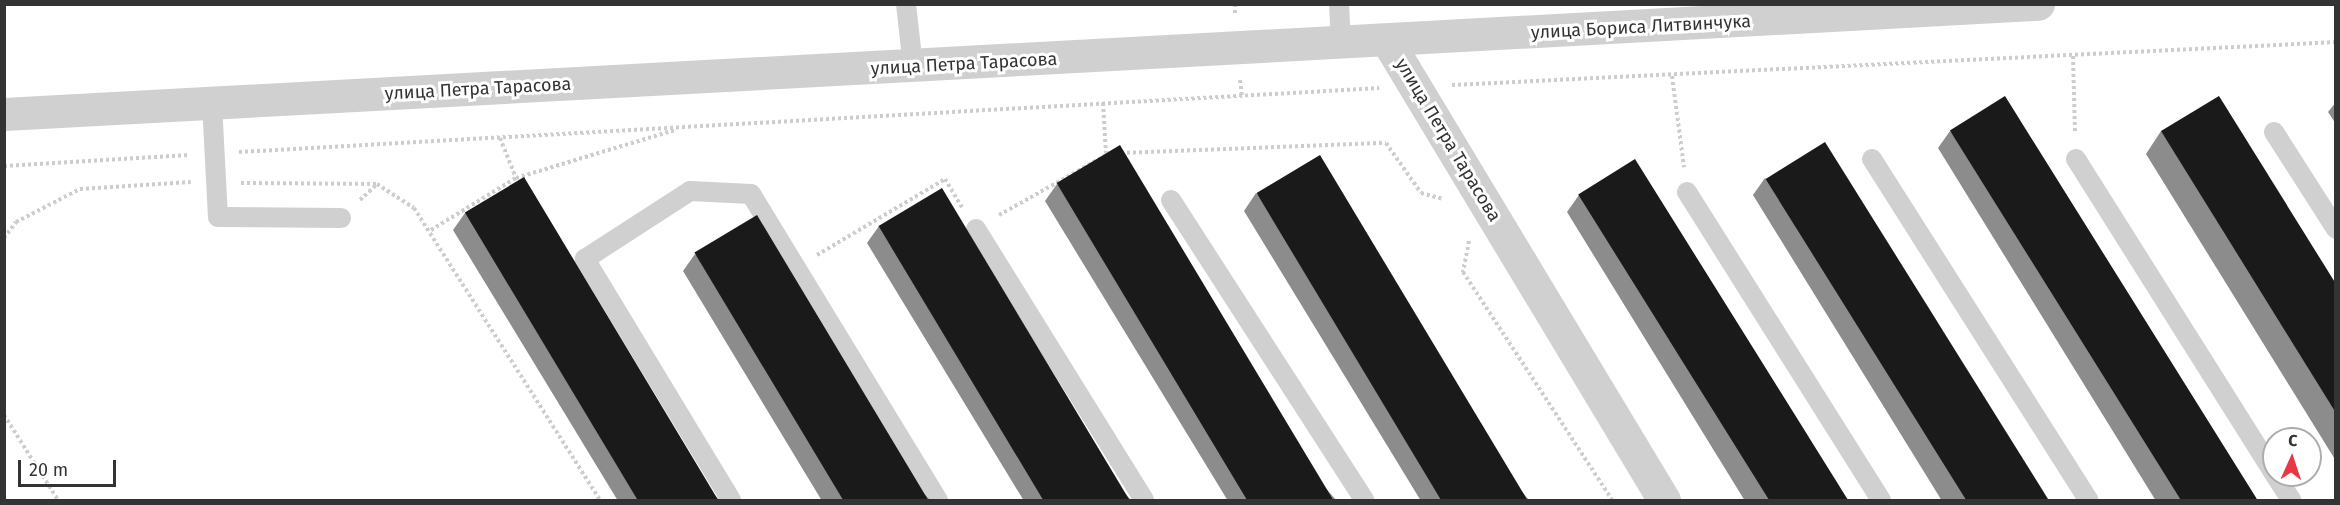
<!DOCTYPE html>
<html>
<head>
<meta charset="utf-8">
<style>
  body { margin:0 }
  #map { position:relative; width:2340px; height:505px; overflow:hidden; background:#fff; font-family:"Fira Sans",sans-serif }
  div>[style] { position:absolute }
  .path>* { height:4px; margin-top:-2px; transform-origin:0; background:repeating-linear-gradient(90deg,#cdcdcd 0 3px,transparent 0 6px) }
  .service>* { height:20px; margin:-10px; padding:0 10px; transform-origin:10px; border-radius:10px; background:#d0d0d0 }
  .minor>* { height:33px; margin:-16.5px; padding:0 16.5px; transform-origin:16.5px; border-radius:16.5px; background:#d0d0d0 }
  .tertiary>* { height:33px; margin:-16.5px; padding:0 16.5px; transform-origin:16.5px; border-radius:16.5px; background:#d0d0d0 }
  .wall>* { inset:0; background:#8c8c8c }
  .building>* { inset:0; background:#1a1a1a; transform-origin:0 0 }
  span { translate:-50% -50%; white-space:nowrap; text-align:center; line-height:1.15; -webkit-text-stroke:6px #fff; paint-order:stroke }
  .street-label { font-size:18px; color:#333 }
  .frame { position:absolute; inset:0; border:6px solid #333; pointer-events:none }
  .north { position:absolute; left:2262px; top:427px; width:60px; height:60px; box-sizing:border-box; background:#fff; border:2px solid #adadad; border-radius:50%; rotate:3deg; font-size:16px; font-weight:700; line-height:24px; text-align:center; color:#333 }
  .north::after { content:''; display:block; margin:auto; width:21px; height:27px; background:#e63946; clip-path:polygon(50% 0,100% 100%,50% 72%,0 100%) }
  .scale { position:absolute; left:18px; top:460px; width:98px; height:27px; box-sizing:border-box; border:3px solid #333; border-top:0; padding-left:8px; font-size:18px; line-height:21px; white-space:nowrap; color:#333; -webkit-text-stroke:4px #fff; paint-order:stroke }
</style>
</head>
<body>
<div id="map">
  <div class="path">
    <div style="left:1235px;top:4px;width:12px;rotate:90deg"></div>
    <div style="left:2073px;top:56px;width:77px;rotate:88.5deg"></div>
    <div style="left:1672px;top:76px;width:92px;rotate:82.5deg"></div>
    <div style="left:1240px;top:80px;width:16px;rotate:83deg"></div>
    <div style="left:1452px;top:85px;width:885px;rotate:-2.78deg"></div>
    <div style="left:1103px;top:103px;width:50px;rotate:86.6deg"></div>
    <div style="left:500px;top:138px;width:43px;rotate:68.2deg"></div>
    <div style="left:239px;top:152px;width:1142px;rotate:-3.21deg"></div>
    <div style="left:1121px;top:153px;width:265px;rotate:-2.2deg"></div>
    <div style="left:1386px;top:143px;width:61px;rotate:55deg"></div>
    <div style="left:1421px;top:193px;width:23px;rotate:15deg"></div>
    <div style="left:4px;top:166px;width:185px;rotate:-3.4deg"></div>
    <div style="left:241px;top:183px;width:136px;rotate:0.4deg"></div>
    <div style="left:377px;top:184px;width:44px;rotate:33deg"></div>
    <div style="left:414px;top:208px;width:346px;rotate:57.5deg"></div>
    <div style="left:360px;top:200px;width:22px;rotate:-43deg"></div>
    <div style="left:999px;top:215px;width:127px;rotate:-29.2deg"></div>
    <div style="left:431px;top:230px;width:100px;rotate:-31.5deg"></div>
    <div style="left:516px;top:178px;width:166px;rotate:-16.8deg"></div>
    <div style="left:4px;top:238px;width:20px;rotate:-53deg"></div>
    <div style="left:16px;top:222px;width:72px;rotate:-27.3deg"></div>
    <div style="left:80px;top:189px;width:111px;rotate:-3.6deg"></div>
    <div style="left:1469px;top:241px;width:32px;rotate:101deg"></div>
    <div style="left:1463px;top:272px;width:272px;rotate:56.8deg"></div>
    <div style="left:817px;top:255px;width:149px;rotate:-30.7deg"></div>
    <div style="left:945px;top:179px;width:33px;rotate:59deg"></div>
    <div style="left:4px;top:415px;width:101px;rotate:57.6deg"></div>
  </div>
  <div class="service">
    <div style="left:906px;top:4px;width:62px;rotate:83.6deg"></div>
    <div style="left:1339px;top:4px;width:40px;rotate:87.1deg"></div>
    <div style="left:212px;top:103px;width:114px;rotate:87deg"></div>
    <div style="left:218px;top:217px;width:123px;rotate:0.5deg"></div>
    <div style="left:2274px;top:132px;width:115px;rotate:57.4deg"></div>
    <div style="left:1872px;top:159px;width:404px;rotate:57.6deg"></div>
    <div style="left:2076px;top:159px;width:371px;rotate:57.8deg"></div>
    <div style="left:1687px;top:192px;width:364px;rotate:57.8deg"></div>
    <div style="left:1171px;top:200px;width:357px;rotate:57.2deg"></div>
    <div style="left:976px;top:229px;width:319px;rotate:58.2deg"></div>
    <div style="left:2275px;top:475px;width:30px;rotate:57deg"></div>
    <div style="left:731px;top:500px;width:282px;rotate:-121.2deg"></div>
    <div style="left:585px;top:259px;width:125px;rotate:-32.9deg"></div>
    <div style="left:690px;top:191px;width:61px;rotate:2.8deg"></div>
    <div style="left:751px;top:194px;width:359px;rotate:58.6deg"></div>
  </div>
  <div class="minor">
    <div style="left:1388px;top:42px;width:535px;rotate:58.93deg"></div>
  </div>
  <div class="tertiary">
    <div style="left:4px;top:114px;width:2037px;rotate:-3.1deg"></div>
  </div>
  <div class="wall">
    <div style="clip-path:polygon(2336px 102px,2336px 124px,2328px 112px)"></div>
    <div style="clip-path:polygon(1950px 131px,2254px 501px,2156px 501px,1938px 148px)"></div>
    <div style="clip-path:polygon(2161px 131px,2336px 284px,2336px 461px,2146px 154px)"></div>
    <div style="clip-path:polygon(1765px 178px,2047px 501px,1942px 501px,1753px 195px)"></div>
    <div style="clip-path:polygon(1057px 184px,1337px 501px,1228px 501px,1045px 201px)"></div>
    <div style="clip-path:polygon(1256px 193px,1530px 501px,1421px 501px,1244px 211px)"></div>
    <div style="clip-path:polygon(1579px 195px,1846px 501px,1745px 501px,1567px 212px)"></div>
    <div style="clip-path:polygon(465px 213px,720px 501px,618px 501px,453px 230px)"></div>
    <div style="clip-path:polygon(879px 226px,1132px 501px,1024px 501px,867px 243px)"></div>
    <div style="clip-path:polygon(695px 254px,931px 501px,822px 501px,683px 271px)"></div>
  </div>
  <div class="building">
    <div style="left:2005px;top:96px;width:475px;height:65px;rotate:58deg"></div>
    <div style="clip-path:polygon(2219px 96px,2336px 284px,2336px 413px,2161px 131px)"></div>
    <div style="left:1825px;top:142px;width:422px;height:70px;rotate:58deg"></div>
    <div style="left:1120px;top:145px;width:417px;height:74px;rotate:59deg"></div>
    <div style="left:1320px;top:155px;width:405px;height:74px;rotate:59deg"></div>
    <div style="left:1635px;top:159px;width:402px;height:67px;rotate:58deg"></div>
    <div style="left:524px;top:177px;width:379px;height:69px;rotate:59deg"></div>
    <div style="left:942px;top:188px;width:366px;height:74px;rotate:59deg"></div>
    <div style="left:757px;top:215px;width:335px;height:73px;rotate:59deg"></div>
  </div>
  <div class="street-label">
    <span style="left:1641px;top:27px;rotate:-3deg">улица Бориса Литвинчука</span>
    <span style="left:964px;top:64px;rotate:-3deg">улица Петра Тарасова</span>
    <span style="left:478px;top:89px;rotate:-3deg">улица Петра Тарасова</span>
    <span style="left:1448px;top:140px;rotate:59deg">улица Петра Тарасова</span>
  </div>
  <div class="frame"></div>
  <div class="north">С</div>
  <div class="scale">20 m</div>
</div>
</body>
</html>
